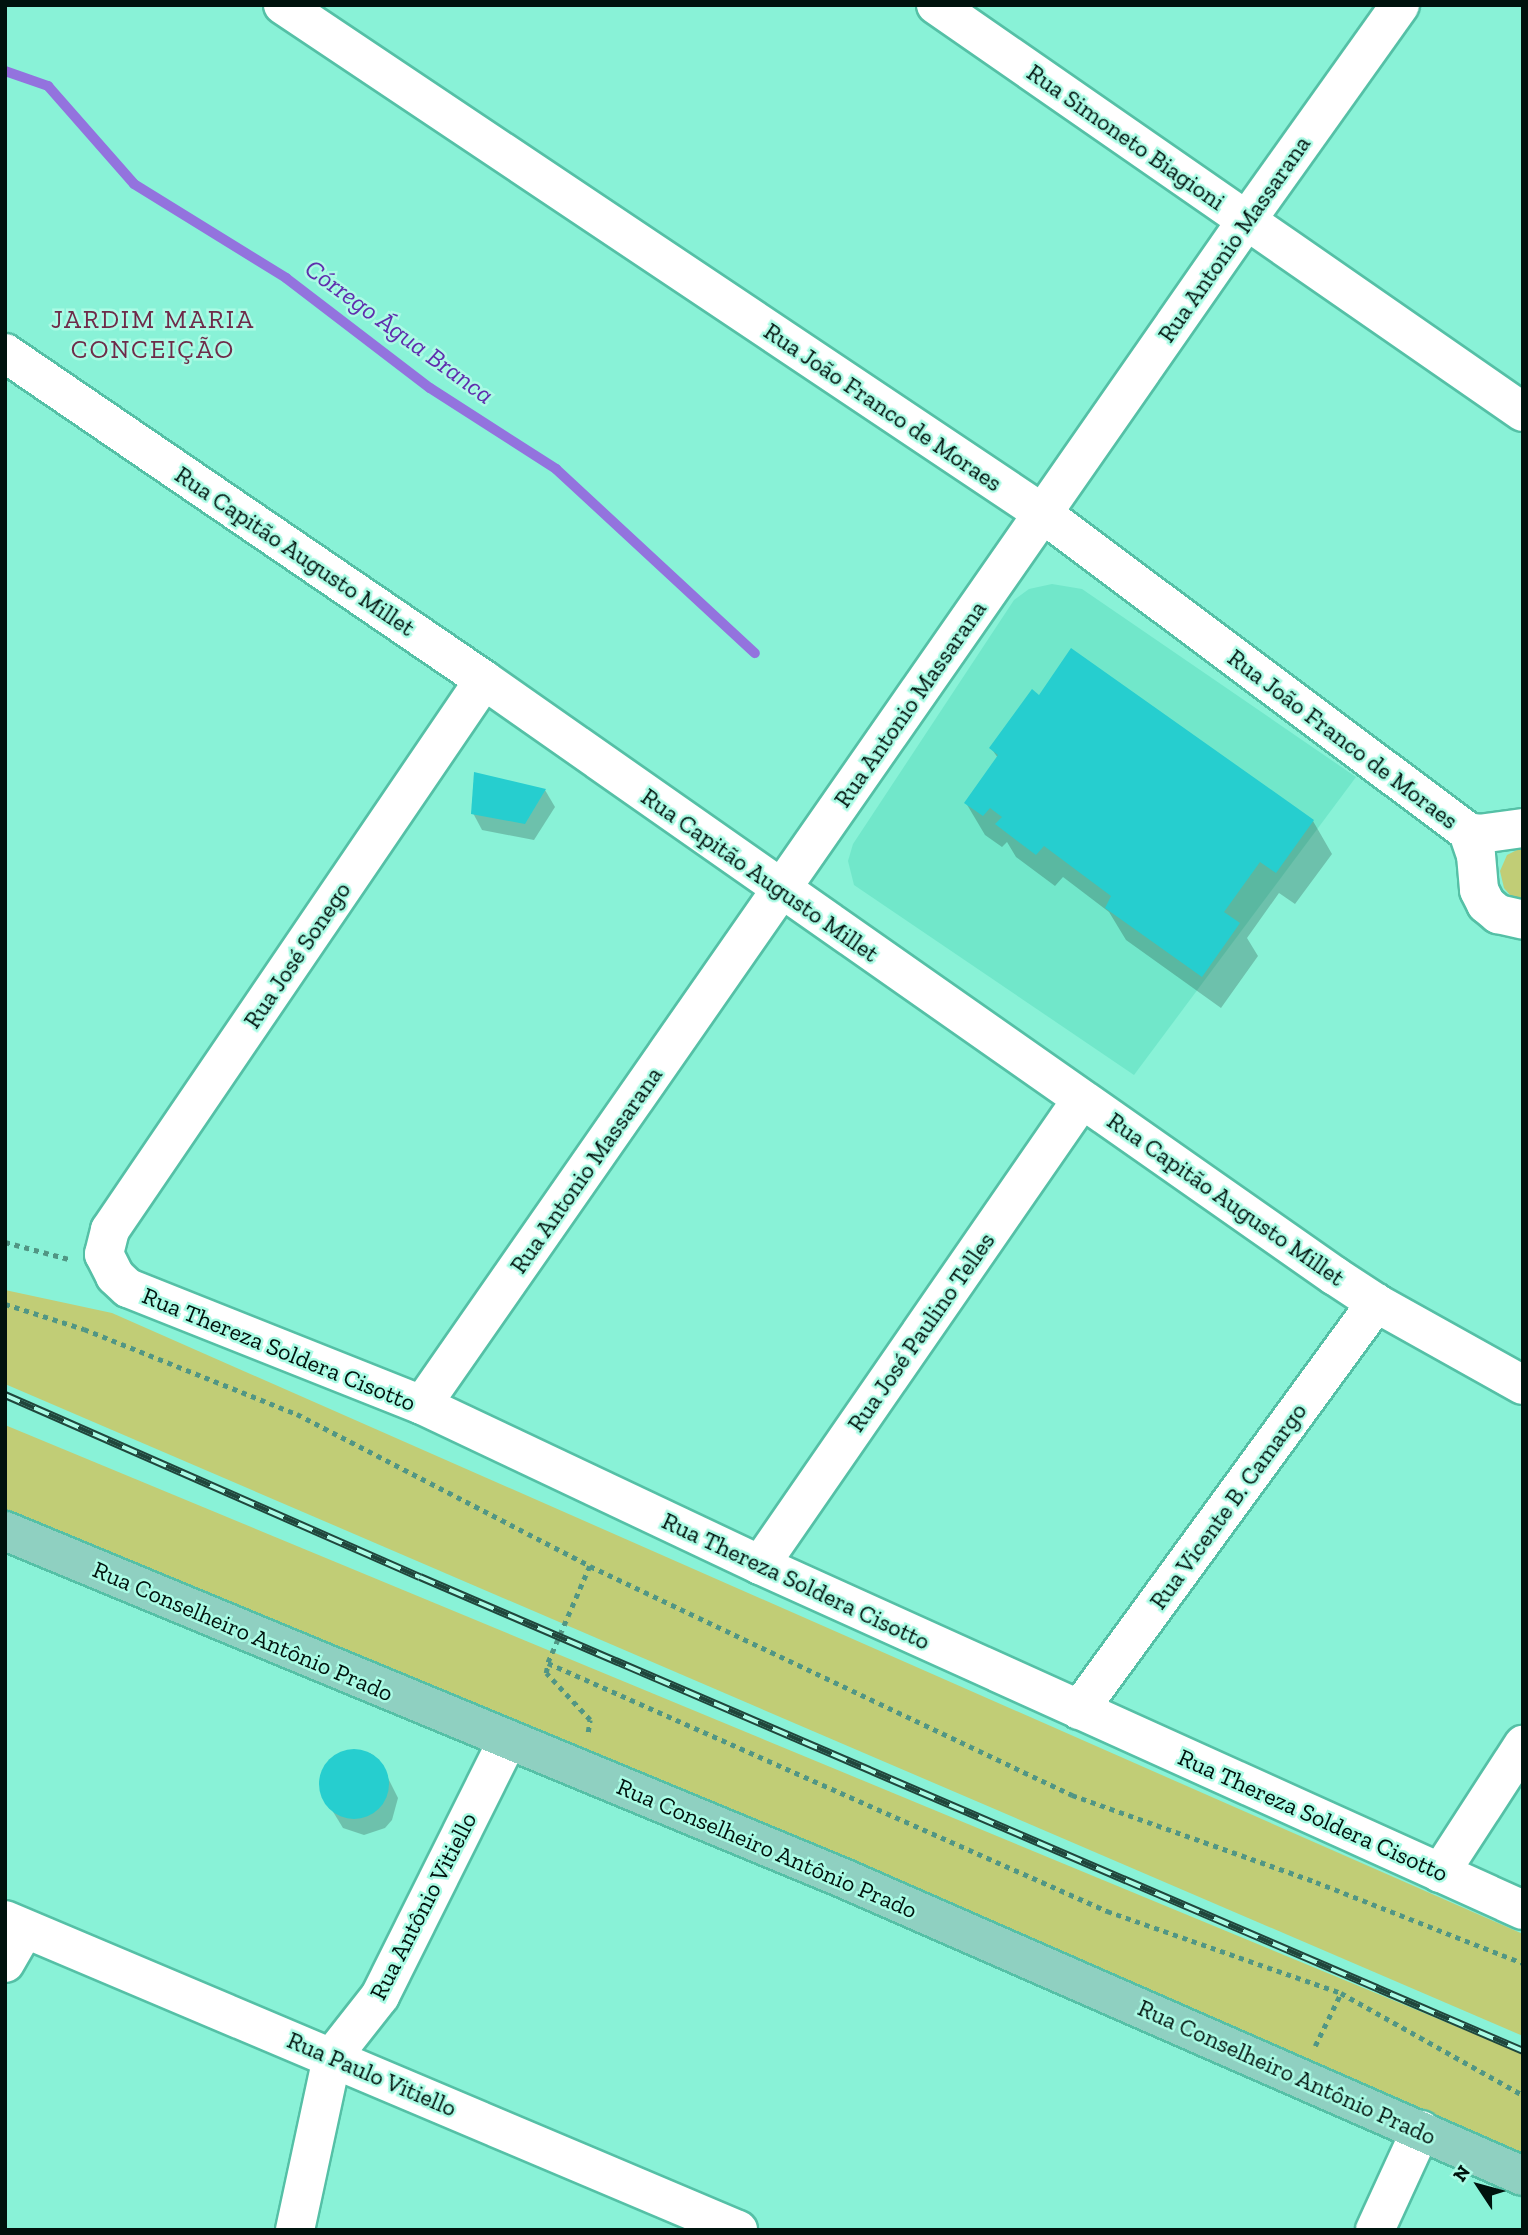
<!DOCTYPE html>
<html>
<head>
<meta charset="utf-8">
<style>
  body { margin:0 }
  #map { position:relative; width:1528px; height:2235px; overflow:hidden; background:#89f2d7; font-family:"Zilla Slab",serif }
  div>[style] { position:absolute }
  .built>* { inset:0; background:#71e7ca }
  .green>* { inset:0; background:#c1cd76 }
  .shadow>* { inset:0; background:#0003 }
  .stream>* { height:10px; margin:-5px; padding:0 5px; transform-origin:5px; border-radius:5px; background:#9373de }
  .building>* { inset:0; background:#26cecf }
  .round { border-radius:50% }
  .path>* { height:4.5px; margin-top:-2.25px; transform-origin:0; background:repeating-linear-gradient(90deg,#519684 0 5px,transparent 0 10px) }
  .roads { filter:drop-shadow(2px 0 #55c0a6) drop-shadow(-2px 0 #55c0a6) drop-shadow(0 2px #55c0a6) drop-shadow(0 -2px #55c0a6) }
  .minor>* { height:38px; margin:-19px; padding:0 19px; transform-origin:19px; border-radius:19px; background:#fff }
  .major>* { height:38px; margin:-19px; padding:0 19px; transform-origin:19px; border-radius:19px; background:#8fd0c1 }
  .rail>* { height:8px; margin-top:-4px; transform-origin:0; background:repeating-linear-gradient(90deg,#abfbe5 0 16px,#20463c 0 32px); box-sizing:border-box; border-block:2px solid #20463c }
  span { translate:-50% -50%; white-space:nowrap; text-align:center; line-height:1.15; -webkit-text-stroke:5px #abfbe5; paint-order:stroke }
  .street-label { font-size:24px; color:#00120d }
  .neighbourhood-label { font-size:26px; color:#6e2b49; letter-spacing:2px }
  .water-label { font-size:26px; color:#5f2ead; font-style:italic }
  .frame { position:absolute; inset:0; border:7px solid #00120d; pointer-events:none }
  .north { position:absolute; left:1444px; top:2151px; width:70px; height:70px; -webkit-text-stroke:5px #abfbe5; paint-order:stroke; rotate:306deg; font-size:19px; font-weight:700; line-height:28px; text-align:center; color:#00120d }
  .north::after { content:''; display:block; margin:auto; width:24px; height:32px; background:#00120d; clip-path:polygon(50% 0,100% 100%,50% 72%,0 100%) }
</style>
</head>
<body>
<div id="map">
  <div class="built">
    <div style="clip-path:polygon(1052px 584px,1082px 589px,1356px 777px,1134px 1075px,854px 885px,848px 861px,853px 844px,1014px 600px,1029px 589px)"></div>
  </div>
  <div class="green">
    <div style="clip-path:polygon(1523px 847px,1523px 899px,1510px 895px,1504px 888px,1500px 871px,1507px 855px)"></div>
    <div style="clip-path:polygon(5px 1290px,112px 1313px,1523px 1934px,1523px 2036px,5px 1384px)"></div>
    <div style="clip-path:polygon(5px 1425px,1523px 2054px,1523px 2162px,5px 1514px)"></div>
  </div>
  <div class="shadow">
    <div style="clip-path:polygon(991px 748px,1313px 821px,1332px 854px,1295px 904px,1279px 893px,1247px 938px,1258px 956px,1221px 1008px,1126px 940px,1109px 912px,1063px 877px,1055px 886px,1016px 857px,1007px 842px,1002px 847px,985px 835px,966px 803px,998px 758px)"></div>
    <div style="clip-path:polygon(545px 790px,555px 807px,534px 840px,482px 830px,473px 813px)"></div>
    <div style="clip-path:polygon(349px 1750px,370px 1753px,379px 1760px,398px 1798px,392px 1820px,385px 1828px,364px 1835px,343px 1828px,321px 1792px,323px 1770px,338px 1754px)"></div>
  </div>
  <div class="stream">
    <div style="left:5px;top:71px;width:46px;rotate:19.2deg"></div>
    <div style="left:48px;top:86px;width:130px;rotate:48.7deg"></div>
    <div style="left:134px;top:184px;width:179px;rotate:31.7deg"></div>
    <div style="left:286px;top:278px;width:181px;rotate:37.4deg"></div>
    <div style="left:430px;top:388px;width:150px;rotate:32.7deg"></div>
    <div style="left:556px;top:469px;width:271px;rotate:42.8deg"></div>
  </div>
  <div class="building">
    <div style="clip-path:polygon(1071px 648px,1314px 820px,1276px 873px,1260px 862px,1224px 912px,1240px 923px,1202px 977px,1105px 908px,1111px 896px,1044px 846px,1036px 855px,995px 824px,1002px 817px,990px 808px,983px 816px,964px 803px,998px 755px,989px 748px,1032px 689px,1039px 695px)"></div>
    <div style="clip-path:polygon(474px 772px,546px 789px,525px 824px,471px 814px)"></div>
    <div class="round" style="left:319px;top:1749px;width:70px;height:70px"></div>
  </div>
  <div class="path">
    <div style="left:5px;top:1242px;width:66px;rotate:14.9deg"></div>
    <div style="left:5px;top:1304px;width:83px;rotate:17.6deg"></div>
    <div style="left:84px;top:1329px;width:229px;rotate:21.8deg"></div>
    <div style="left:297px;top:1414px;width:330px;rotate:27.4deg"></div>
    <div style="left:590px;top:1566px;width:106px;rotate:113.4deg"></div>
    <div style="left:590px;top:1566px;width:534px;rotate:25.41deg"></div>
    <div style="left:1072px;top:1795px;width:259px;rotate:19.6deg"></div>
    <div style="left:1316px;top:1882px;width:222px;rotate:21.4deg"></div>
    <div style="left:588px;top:1732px;width:12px;rotate:-81deg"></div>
    <div style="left:590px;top:1720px;width:64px;rotate:-133.1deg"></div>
    <div style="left:546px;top:1673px;width:10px;rotate:-79deg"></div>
    <div style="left:548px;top:1663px;width:612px;rotate:23.92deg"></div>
    <div style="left:1107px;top:1911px;width:248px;rotate:19.3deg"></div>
    <div style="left:1341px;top:1993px;width:209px;rotate:29.3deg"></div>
    <div style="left:1315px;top:2046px;width:59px;rotate:-63.9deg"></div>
  </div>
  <div class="roads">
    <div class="minor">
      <div style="left:283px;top:5px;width:913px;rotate:33.79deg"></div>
      <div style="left:1042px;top:513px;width:532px;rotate:36.83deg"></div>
      <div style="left:936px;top:5px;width:714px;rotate:34.74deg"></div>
      <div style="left:5px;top:353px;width:580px;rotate:34.32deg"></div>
      <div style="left:484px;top:680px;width:1039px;rotate:35.01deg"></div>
      <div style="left:1335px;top:1276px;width:49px;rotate:33.4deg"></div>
      <div style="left:1376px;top:1303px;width:168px;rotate:29.2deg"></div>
      <div style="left:484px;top:680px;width:665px;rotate:124.22deg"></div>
      <div style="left:110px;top:1230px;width:25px;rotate:104deg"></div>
      <div style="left:104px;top:1254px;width:25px;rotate:63deg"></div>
      <div style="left:115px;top:1276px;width:18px;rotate:43deg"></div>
      <div style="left:128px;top:1288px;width:316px;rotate:21.7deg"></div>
      <div style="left:422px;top:1405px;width:374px;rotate:25.3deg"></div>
      <div style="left:760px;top:1565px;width:837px;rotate:24.33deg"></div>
      <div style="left:1523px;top:828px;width:43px;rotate:172.1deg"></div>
      <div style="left:1480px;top:834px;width:12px;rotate:-171deg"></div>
      <div style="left:1468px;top:832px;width:24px;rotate:71deg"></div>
      <div style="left:1476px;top:855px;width:35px;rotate:85deg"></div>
      <div style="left:1479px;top:890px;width:16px;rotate:63deg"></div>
      <div style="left:1486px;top:904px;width:16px;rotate:40deg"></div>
      <div style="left:1498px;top:914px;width:26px;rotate:13deg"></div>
      <div style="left:422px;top:1405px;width:1443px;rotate:-55.16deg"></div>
      <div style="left:1246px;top:221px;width:265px;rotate:-54.5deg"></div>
      <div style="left:760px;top:1565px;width:566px;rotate:-55.36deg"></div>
      <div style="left:1079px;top:1710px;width:504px;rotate:-53.88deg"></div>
      <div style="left:1440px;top:1873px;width:153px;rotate:-57deg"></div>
      <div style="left:5px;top:1920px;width:796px;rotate:22.92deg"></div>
      <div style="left:5px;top:1963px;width:39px;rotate:-60deg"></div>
      <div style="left:295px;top:2230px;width:177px;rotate:-77.9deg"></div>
      <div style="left:332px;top:2057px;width:78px;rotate:-51.8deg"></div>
      <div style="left:380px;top:1996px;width:285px;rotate:-63.5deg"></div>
      <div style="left:1375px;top:2230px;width:110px;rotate:-65.3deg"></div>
    </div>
    <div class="major">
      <div style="left:5px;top:1531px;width:909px;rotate:22.5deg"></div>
      <div style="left:845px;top:1879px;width:740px;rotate:23.66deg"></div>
    </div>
  </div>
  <div class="rail">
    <div style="left:5px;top:1395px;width:453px;rotate:23.7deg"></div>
    <div style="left:420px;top:1577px;width:1201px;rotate:23.25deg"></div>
  </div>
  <div class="street-label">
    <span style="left:1126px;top:137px;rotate:35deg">Rua Simoneto Biagioni</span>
    <span style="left:1234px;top:239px;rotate:-55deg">Rua Antonio Massarana</span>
    <span style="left:883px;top:407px;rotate:34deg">Rua João Franco de Moraes</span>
    <span style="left:295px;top:551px;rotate:34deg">Rua Capitão Augusto Millet</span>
    <span style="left:910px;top:704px;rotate:-55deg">Rua Antonio Massarana</span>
    <span style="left:1343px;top:739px;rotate:37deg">Rua João Franco de Moraes</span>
    <span style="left:760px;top:875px;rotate:35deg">Rua Capitão Augusto Millet</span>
    <span style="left:297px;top:955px;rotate:-56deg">Rua José Sonego</span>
    <span style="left:586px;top:1170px;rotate:-55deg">Rua Antonio Massarana</span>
    <span style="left:1226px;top:1199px;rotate:35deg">Rua Capitão Augusto Millet</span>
    <span style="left:921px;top:1332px;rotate:-55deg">Rua José Paulino Telles</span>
    <span style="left:279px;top:1349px;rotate:22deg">Rua Thereza Soldera Cisotto</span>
    <span style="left:1228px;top:1506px;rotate:-54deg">Rua Vicente B. Camargo</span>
    <span style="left:796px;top:1581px;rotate:25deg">Rua Thereza Soldera Cisotto</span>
    <span style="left:243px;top:1631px;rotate:23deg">Rua Conselheiro Antônio Prado</span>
    <span style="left:1313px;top:1815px;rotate:24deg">Rua Thereza Soldera Cisotto</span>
    <span style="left:767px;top:1848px;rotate:23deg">Rua Conselheiro Antônio Prado</span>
    <span style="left:423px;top:1906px;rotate:-63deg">Rua Antônio Vitiello</span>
    <span style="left:1287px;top:2072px;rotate:24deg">Rua Conselheiro Antônio Prado</span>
    <span style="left:372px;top:2074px;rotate:23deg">Rua Paulo Vitiello</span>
  </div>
  <div class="neighbourhood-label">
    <span style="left:153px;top:335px">JARDIM MARIA<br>CONCEIÇÃO</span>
  </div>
  <div class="water-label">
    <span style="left:399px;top:332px;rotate:36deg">Córrego Água Branca</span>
  </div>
  <div class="frame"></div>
  <div class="north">N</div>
</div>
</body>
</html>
